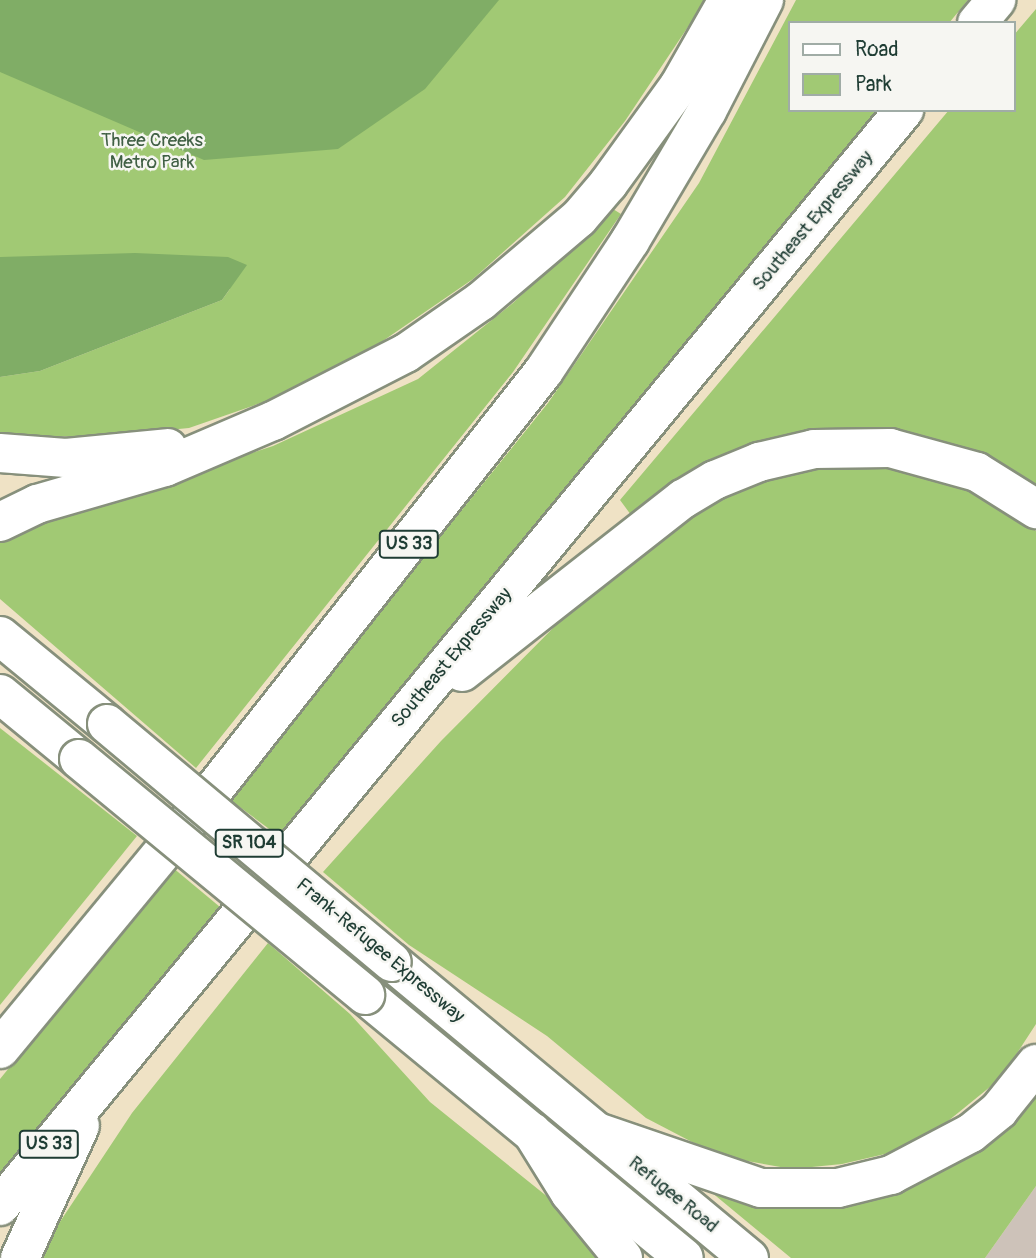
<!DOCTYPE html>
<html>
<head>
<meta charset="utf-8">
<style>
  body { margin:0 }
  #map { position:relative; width:1036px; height:1258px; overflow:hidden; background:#efe2c5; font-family:Pangolin,sans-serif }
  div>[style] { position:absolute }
  .industrial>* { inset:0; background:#cdc2b9 }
  .green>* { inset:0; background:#a1c974 }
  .forest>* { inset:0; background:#80ad66 }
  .roads { filter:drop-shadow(2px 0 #87907c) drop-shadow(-2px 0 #87907c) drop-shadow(0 2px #87907c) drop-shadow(0 -2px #87907c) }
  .primary>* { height:38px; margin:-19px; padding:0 19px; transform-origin:19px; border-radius:19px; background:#fff }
  .motorway>* { height:38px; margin:-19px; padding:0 19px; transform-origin:19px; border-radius:19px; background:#fff }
  .bridges { filter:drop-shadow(2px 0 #87907c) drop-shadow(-2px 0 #87907c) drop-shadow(0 2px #87907c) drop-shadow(0 -2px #87907c) }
  .primary-bridge>* { height:38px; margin:-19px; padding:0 19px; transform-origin:19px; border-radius:19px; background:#fff }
  span { translate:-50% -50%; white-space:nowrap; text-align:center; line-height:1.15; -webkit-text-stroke:5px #f6f6f2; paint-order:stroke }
  .shield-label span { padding:2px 5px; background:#f6f6f2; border:2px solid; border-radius:5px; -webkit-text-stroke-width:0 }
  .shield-label { font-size:18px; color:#1f3d34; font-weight:700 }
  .park-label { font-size:19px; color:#406044 }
  .street-label { font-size:19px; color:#1f3d34 }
  .legend { position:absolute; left:788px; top:21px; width:228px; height:91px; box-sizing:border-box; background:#f6f6f2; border:2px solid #a0aca6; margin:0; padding:9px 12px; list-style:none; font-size:21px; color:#1f3d34 }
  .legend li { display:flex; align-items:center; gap:14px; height:35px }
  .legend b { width:35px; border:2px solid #a0aca6 }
</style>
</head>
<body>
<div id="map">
  <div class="industrial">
    <div style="clip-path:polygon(1036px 1186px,1036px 1258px,985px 1258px)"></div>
  </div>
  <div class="green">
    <div style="clip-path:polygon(0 0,706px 0,625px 121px,565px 197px,473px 279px,358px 358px,275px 398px,189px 428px,95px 437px,0 435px,0 377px,40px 371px,222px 300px,230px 289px,0 349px)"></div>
    <div style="clip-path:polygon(796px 0,968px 0,949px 23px,789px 23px,789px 110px,878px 110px,280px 837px,229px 799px,548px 403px,699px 183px)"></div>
    <div style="clip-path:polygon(1036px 9px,1036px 490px,965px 450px,906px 432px,824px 429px,786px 436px,700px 469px,631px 515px,620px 500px,949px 110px,1013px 110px,1013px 36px)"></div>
    <div style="clip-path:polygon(613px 209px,621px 214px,513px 372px,196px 768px,0 599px,0 542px,18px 529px,273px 446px,418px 379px,513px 303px)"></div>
    <div style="clip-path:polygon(830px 459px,907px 464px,982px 492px,1036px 531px,1036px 1024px,1001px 1078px,932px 1134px,885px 1154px,842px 1164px,792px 1169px,736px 1159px,692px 1142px,646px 1118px,547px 1036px,409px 945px,323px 872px,441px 741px,577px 604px,692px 507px,738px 482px)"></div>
    <div style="clip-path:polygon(0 728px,137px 836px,0 1005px)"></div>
    <div style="clip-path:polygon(172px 867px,220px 907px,0 1176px,0 1079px)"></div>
    <div style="clip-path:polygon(268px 943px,350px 1014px,430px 1102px,554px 1202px,604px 1258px,36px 1258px,132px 1113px)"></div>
    <div style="clip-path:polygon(1036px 1089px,1036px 1186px,985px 1258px,791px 1258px,699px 1182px,785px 1204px)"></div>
  </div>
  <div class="forest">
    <div style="clip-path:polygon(0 0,499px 0,425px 89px,338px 149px,204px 160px,0 72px)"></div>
    <div style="clip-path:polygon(135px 253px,228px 257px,247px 265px,222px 300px,40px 371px,0 377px,0 257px)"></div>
  </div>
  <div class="roads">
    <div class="primary">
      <div style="left:0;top:636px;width:139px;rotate:39.4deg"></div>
      <div style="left:0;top:694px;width:102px;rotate:39.4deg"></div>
      <div style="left:392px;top:962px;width:464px;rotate:39.7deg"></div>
      <div style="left:365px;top:995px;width:413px;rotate:39.5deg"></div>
    </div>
    <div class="motorway">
      <div style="left:977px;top:23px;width:30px;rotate:-50deg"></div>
      <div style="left:0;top:453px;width:66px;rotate:4.3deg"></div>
      <div style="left:66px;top:458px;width:102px;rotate:-5.6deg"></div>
      <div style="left:0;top:522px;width:41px;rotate:-25.9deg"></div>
      <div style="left:37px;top:504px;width:133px;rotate:-16.1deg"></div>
      <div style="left:165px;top:467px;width:117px;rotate:-23.1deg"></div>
      <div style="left:273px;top:421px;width:149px;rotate:-27.1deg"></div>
      <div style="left:406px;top:353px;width:91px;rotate:-34.7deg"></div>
      <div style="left:481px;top:301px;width:128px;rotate:-40.3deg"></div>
      <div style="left:579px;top:218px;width:45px;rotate:-49.5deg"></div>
      <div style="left:608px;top:184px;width:121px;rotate:-54.1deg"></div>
      <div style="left:679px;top:86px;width:99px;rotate:-60.3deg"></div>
      <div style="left:462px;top:672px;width:281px;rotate:-38.1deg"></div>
      <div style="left:683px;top:499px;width:37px;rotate:-31deg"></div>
      <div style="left:715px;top:480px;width:48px;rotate:-22.2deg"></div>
      <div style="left:759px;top:462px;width:57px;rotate:-13.3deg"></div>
      <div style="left:814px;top:449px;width:76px;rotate:-0.8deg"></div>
      <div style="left:890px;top:448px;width:90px;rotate:15.4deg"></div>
      <div style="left:977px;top:472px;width:70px;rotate:32.1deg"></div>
      <div style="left:0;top:1049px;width:314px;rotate:-50.4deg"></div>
      <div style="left:200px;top:807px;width:555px;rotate:-51.73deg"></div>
      <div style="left:544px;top:371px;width:156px;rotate:-56.5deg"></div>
      <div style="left:630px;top:241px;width:151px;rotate:-59.4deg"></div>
      <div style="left:707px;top:111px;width:125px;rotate:-62.8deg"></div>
      <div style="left:532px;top:1132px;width:72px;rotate:58.1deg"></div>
      <div style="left:570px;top:1193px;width:84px;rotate:50.8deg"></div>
      <div style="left:597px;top:1132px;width:173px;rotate:18.9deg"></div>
      <div style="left:761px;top:1188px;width:77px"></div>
      <div style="left:838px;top:1188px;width:55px;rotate:-13.8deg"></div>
      <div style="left:891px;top:1175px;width:90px;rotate:-27.7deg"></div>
      <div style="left:971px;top:1133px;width:36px;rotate:-39deg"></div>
      <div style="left:999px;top:1110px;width:59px;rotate:-51.2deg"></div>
      <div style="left:0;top:1206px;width:1421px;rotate:-50.48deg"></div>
      <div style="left:20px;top:1258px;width:145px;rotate:-65.6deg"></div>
    </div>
  </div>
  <div class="bridges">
    <div class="primary-bridge">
      <div style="left:107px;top:724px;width:371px;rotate:39.9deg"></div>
      <div style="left:79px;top:759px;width:371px;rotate:39.5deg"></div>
    </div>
  </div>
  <div class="shield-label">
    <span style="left:409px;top:544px">US 33</span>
    <span style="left:249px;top:843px">SR 104</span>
    <span style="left:49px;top:1144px">US 33</span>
  </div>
  <div class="park-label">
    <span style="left:152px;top:152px">Three Creeks<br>Metro Park</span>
  </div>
  <div class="street-label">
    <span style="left:813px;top:221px;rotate:-50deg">Southeast Expressway</span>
    <span style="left:452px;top:658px;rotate:-50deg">Southeast Expressway</span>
    <span style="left:380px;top:951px;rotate:40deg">Frank-Refugee Expressway</span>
    <span style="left:673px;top:1195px;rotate:39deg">Refugee Road</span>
  </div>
  <ul class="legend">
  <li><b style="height:9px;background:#fff"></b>Road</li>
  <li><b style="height:19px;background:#a1c974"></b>Park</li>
  </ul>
</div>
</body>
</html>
